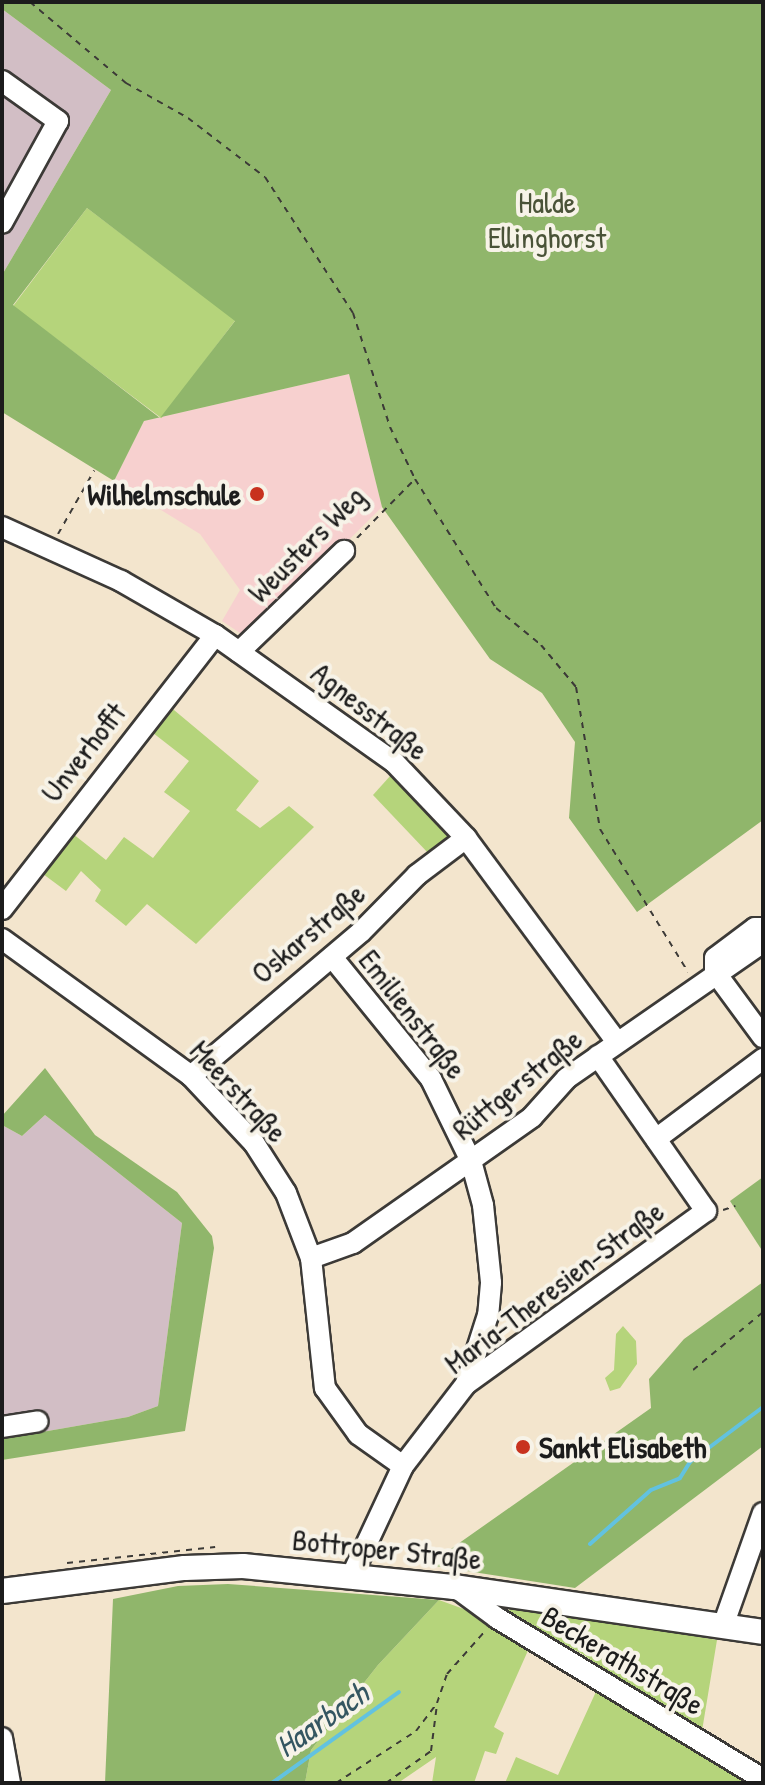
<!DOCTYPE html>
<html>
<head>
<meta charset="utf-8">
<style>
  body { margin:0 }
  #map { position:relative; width:765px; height:1785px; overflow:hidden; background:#f3e5cd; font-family:"Patrick Hand",sans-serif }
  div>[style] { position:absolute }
  .built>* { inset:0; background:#f7d0cf }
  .industrial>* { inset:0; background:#d2bec5 }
  .green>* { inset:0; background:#b5d47b; transform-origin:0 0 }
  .forest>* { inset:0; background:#90b66b }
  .stream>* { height:4px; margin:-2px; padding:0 2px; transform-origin:2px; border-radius:2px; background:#62c2e0 }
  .path>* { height:2px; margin-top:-1px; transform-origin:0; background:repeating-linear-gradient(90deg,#3c3a37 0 6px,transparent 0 12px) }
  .roads { filter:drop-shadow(2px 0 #3c3a37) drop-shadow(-2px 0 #3c3a37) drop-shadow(0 2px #3c3a37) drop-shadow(0 -2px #3c3a37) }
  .minor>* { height:20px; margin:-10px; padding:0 10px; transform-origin:10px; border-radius:10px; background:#fff }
  .major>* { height:24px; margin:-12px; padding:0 12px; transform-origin:12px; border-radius:12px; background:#fff }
  .dots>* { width:22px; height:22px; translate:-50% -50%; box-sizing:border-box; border:4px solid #f7f3e8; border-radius:50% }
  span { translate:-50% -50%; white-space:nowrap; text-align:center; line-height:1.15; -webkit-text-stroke:8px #f7f3e8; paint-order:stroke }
  .park-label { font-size:30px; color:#4a5338 }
  .poi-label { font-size:30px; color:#1c1c1c; font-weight:700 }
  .right { translate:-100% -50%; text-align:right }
  .left { translate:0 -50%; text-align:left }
  .street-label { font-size:30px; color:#1c1c1c }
  .water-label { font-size:32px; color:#345661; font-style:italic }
  .frame { position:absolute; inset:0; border:4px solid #1c1c1c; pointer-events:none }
</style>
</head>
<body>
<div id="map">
  <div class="built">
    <div style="clip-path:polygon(349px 374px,382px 507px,249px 639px,222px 621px,240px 590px,200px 534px,114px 481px,144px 421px)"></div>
  </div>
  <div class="industrial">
    <div style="clip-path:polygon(2px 9px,111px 90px,2px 275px)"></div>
    <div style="clip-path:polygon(45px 1115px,182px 1223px,158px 1406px,128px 1417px,2px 1439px,2px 1125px,22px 1136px)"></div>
  </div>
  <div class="green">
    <div style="left:87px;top:208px;width:186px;height:123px;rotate:37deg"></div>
    <div style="clip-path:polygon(168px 705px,259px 781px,236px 810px,260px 828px,289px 806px,314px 827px,196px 944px,147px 904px,126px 926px,95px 901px,101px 890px,81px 871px,66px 891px,39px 871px,68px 830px,106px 860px,124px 837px,153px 858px,190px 811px,164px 792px,189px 761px,148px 729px)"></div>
    <div style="clip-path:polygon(391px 775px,449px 834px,448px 841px,429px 854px,373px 795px)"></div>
    <div style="clip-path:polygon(623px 1326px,636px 1341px,637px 1364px,620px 1388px,610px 1391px,605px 1378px,614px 1370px,616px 1334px)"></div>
    <div style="clip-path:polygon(439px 1600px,483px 1616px,530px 1646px,494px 1727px,504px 1733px,496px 1754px,485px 1751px,474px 1783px,432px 1783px,436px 1757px,398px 1783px,305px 1783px,311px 1750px,378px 1665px)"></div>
    <div style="clip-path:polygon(517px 1604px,717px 1640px,701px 1737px,600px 1675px,601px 1668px,584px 1655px,506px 1612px)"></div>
    <div style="clip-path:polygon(599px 1685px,695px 1744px,746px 1783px,505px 1783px,516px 1757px,558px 1775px)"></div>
  </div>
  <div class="forest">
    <div style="clip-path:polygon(evenodd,2px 2px,763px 2px,763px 820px,637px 912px,569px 818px,575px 742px,542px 693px,490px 659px,382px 507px,349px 374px,144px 421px,114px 481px,2px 412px,2px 275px,111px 90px,2px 9px,2px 2px,87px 208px,235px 321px,160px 418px,13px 305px,87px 208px)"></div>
    <div style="clip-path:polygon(45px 1068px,95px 1135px,177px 1192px,212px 1236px,214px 1248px,185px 1431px,2px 1460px,2px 1439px,128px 1417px,158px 1406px,182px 1223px,45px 1115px,22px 1136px,2px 1125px,2px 1116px)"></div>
    <div style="clip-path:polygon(763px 1177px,763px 1252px,730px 1201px)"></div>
    <div style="clip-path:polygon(763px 1282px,763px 1446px,575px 1588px,428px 1565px,651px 1408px,649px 1379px,684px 1339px)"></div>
    <div style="clip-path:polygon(228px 1584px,439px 1600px,378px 1665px,311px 1750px,305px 1783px,105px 1783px,113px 1599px,178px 1586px)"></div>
  </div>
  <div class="stream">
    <div style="left:590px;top:1544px;width:81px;rotate:-41.5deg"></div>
    <div style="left:651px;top:1490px;width:31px;rotate:-22deg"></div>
    <div style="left:680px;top:1478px;width:19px;rotate:-58deg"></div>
    <div style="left:690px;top:1462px;width:91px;rotate:-37deg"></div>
    <div style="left:272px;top:1783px;width:156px;rotate:-35.6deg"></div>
  </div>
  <div class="path">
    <div style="left:30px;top:2px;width:126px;rotate:40.2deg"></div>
    <div style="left:126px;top:83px;width:71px;rotate:29.4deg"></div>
    <div style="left:188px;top:118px;width:97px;rotate:37.5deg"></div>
    <div style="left:265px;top:177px;width:162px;rotate:57.1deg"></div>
    <div style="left:353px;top:313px;width:120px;rotate:72deg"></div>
    <div style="left:390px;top:427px;width:58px;rotate:64.3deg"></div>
    <div style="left:415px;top:479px;width:152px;rotate:57.9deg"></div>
    <div style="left:496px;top:608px;width:58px;rotate:39.4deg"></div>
    <div style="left:541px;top:645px;width:55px;rotate:50.2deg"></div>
    <div style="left:576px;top:687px;width:144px;rotate:80.4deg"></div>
    <div style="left:600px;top:829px;width:168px;rotate:58.4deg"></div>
    <div style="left:58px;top:534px;width:73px;rotate:-60.3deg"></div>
    <div style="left:357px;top:538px;width:81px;rotate:-45.5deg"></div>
    <div style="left:723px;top:1210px;width:13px;rotate:-18deg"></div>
    <div style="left:693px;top:1370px;width:91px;rotate:-39.6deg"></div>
    <div style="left:67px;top:1563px;width:149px;rotate:-6.2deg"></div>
    <div style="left:336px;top:1783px;width:95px;rotate:-33deg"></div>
    <div style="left:416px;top:1731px;width:35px;rotate:-53deg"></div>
    <div style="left:437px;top:1703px;width:31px;rotate:-71deg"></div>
    <div style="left:447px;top:1674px;width:57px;rotate:-48.5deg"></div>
    <div style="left:386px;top:1783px;width:55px;rotate:-35.4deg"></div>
    <div style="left:431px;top:1751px;width:47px;rotate:-82.7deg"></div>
  </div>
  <div class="roads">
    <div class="minor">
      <div style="left:2px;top:81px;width:69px;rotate:35.5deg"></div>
      <div style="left:58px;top:121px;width:116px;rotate:118.8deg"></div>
      <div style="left:2px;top:527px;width:131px;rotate:24.4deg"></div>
      <div style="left:121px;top:581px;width:108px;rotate:29.9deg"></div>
      <div style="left:215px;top:635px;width:219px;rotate:35.4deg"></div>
      <div style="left:394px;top:762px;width:105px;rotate:46.5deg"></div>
      <div style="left:466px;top:838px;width:254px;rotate:53.5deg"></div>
      <div style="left:239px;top:652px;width:146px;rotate:-43.9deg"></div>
      <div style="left:2px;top:909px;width:347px;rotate:-52.1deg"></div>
      <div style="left:763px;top:928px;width:8px;rotate:180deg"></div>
      <div style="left:755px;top:928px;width:50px;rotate:143.1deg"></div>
      <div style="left:715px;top:958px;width:14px;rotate:90deg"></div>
      <div style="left:715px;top:972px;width:81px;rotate:53.6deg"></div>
      <div style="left:2px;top:939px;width:233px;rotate:35.9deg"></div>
      <div style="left:191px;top:1076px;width:92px;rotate:46.8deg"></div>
      <div style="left:254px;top:1143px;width:59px;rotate:57.4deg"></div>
      <div style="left:286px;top:1193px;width:70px;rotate:69deg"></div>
      <div style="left:311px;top:1258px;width:131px;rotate:83.9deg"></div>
      <div style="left:325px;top:1388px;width:57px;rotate:54.3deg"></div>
      <div style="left:358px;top:1434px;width:55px;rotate:35.4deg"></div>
      <div style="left:332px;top:957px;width:157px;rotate:50.9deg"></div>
      <div style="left:431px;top:1079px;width:91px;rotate:64deg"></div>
      <div style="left:471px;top:1161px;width:46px;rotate:74.7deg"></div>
      <div style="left:483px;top:1205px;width:78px;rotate:84.1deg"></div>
      <div style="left:491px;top:1283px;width:32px;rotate:95deg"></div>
      <div style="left:488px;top:1315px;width:72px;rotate:107.7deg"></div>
      <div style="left:191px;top:1076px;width:223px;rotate:-40.3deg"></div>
      <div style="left:361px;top:932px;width:80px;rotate:-45.5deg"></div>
      <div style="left:417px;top:875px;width:61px;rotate:-37.1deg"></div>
      <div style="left:656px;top:1139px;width:134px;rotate:-36.8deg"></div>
      <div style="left:311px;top:1258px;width:45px;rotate:-19.7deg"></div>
      <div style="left:353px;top:1243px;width:219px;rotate:-35.1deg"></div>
      <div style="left:532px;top:1117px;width:52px;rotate:-48.1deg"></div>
      <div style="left:567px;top:1078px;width:237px;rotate:-34.7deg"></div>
      <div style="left:762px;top:943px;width:10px;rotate:-84deg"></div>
      <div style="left:2px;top:1427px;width:36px;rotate:-9deg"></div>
      <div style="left:352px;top:1575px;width:120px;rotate:-64.9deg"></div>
      <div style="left:403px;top:1466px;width:103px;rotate:-52.5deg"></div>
      <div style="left:466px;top:1384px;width:296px;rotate:-35.8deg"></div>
      <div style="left:706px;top:1211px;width:189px;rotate:-124.9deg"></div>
      <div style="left:455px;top:1587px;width:52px;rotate:36.4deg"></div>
      <div style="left:497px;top:1618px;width:311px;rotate:31.2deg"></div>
      <div style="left:723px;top:1626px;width:120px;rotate:-70.5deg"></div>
      <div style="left:2px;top:1738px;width:46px;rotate:79.9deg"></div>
    </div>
    <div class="major">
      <div style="left:2px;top:1591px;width:184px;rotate:-7.2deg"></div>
      <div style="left:185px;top:1568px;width:58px;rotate:-2deg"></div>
      <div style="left:243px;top:1566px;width:213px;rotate:5.7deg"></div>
      <div style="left:455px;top:1587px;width:311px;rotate:8.3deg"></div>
    </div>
  </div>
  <div class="dots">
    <div style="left:257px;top:494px;background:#c8321e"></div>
    <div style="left:523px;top:1447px;background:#c8321e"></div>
  </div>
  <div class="park-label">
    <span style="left:547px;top:219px">Halde<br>Ellinghorst</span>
  </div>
  <div class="poi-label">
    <span class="right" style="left:241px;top:494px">Wilhelmschule</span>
    <span class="left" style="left:539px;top:1447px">Sankt Elisabeth</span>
  </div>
  <div class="street-label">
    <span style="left:306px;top:544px;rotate:-45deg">Weusters Weg</span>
    <span style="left:370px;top:711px;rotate:38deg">Agnesstraße</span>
    <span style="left:83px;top:752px;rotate:-52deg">Unverhofft</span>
    <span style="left:308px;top:933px;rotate:-40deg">Oskarstraße</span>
    <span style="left:413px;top:1014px;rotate:52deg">Emilienstraße</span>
    <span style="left:517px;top:1084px;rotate:-39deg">Rüttgerstraße</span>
    <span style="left:239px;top:1091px;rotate:47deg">Meerstraße</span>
    <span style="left:554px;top:1287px;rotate:-37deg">Maria-Theresien-Straße</span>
    <span style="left:387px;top:1549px;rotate:6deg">Bottroper Straße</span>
    <span style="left:623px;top:1660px;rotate:31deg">Beckerathstraße</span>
  </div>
  <div class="water-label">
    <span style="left:322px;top:1720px;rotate:-35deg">Haarbach</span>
  </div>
  <div class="frame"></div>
</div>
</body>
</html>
